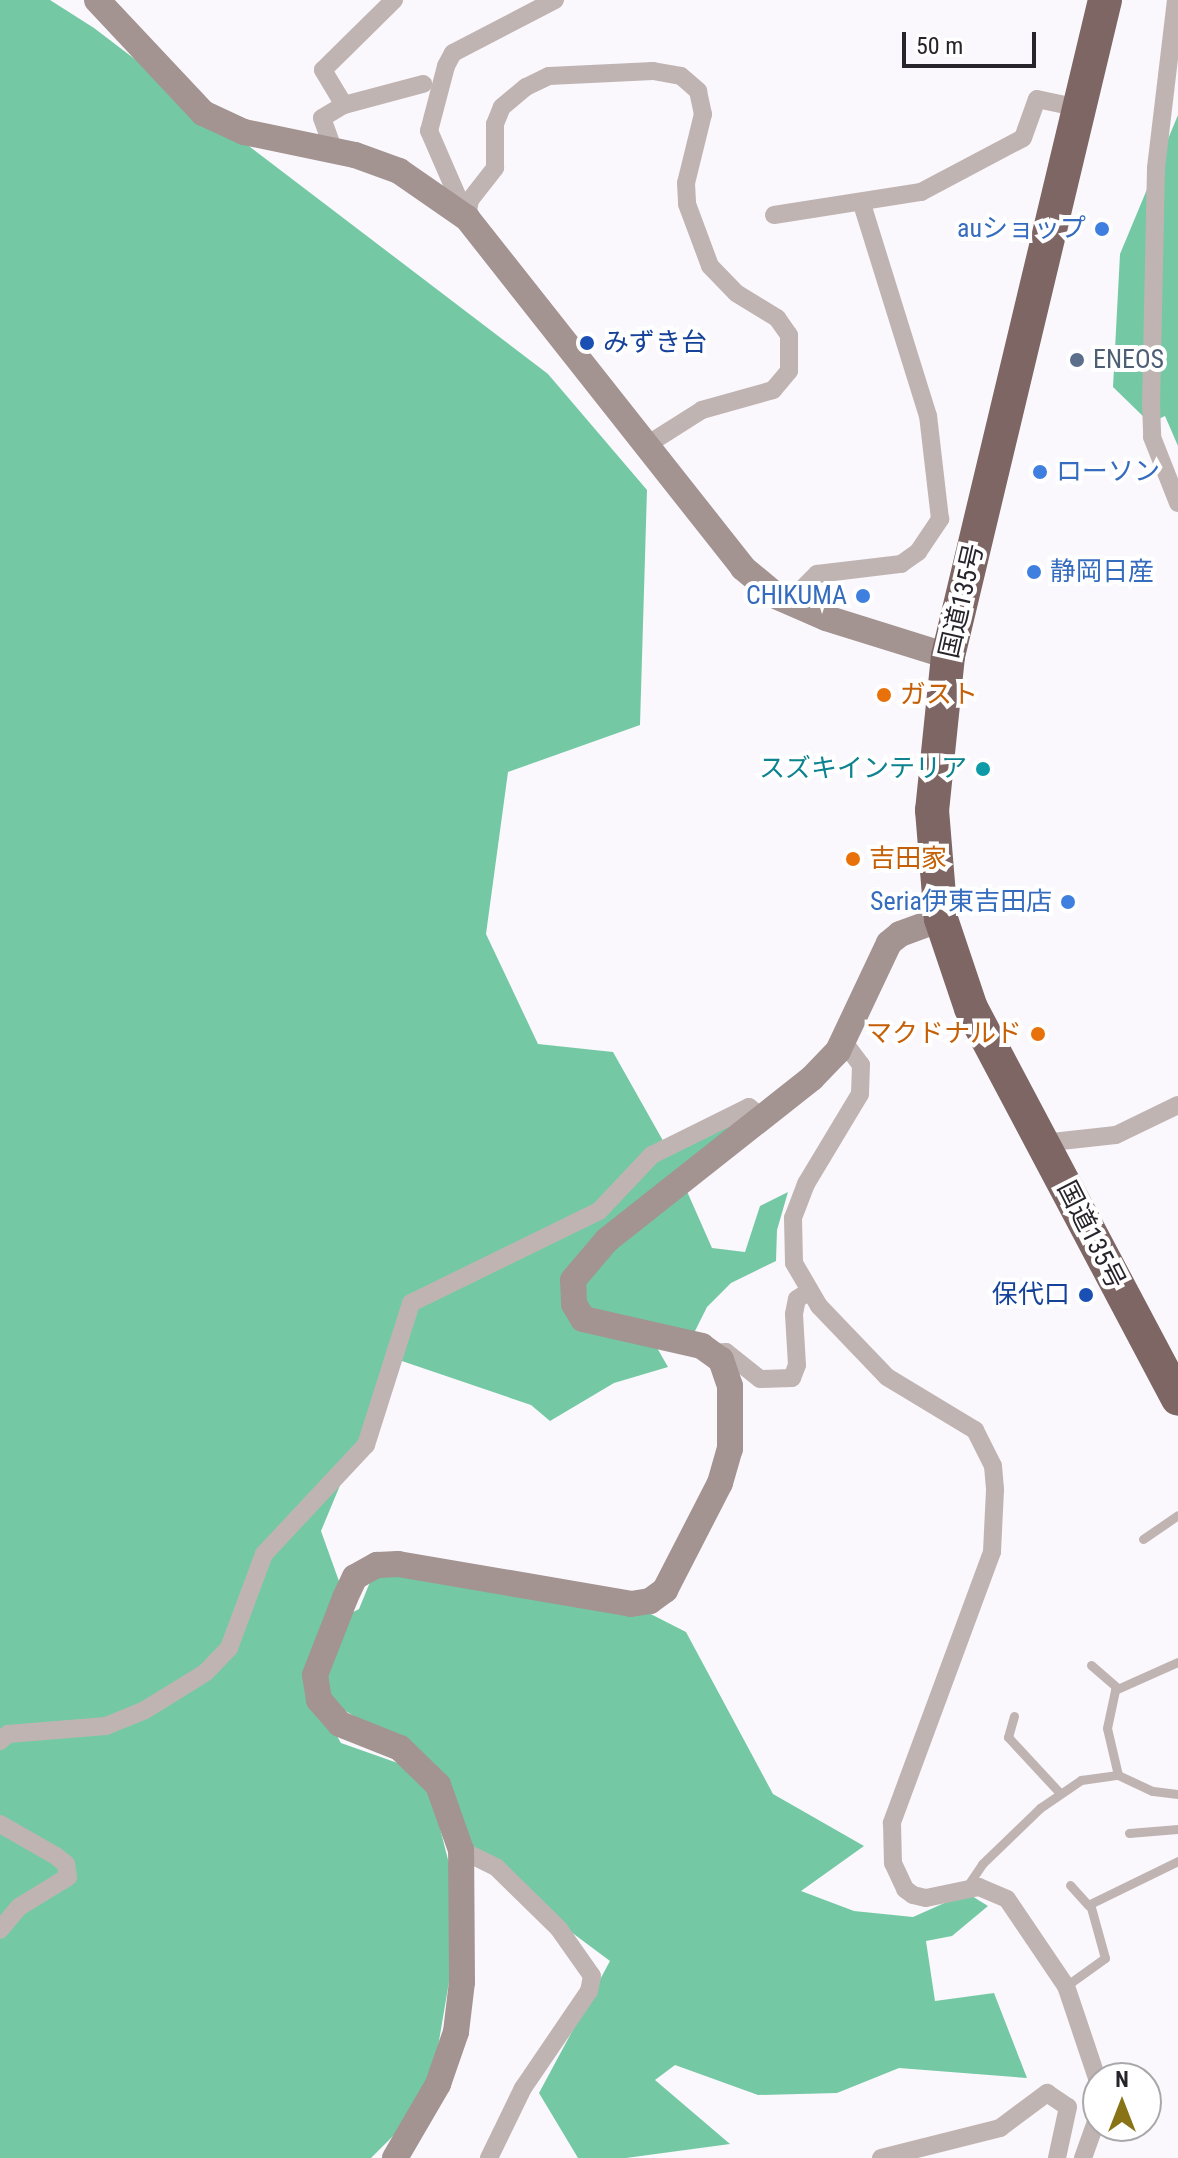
<!DOCTYPE html>
<html>
<head>
<meta charset="utf-8">
<style>
  body { margin:0 }
  #map { position:relative; width:1178px; height:2158px; overflow:hidden; background:#faf8fd; font-family:"Roboto Condensed","Noto Sans JP",sans-serif }
  div>[style] { position:absolute }
  .forest>* { inset:0; background:#74c9a4 }
  .lane>* { height:9px; margin:-4.5px; padding:0 4.5px; transform-origin:4.5px; border-radius:4.5px; background:#c0b4b3 }
  .street>* { height:18px; margin:-9px; padding:0 9px; transform-origin:9px; border-radius:9px; background:#c0b4b3 }
  .secondary>* { height:26px; margin:-13px; padding:0 13px; transform-origin:13px; border-radius:13px; background:#a39391 }
  .highway>* { height:34px; margin:-17px; padding:0 17px; transform-origin:17px; border-radius:17px; background:#7d6664 }
  .dots>* { width:22px; height:22px; translate:-50% -50%; box-sizing:border-box; border:4px solid #fff; border-radius:50% }
  span { translate:-50% -50%; white-space:nowrap; text-align:center; line-height:1.15; -webkit-text-stroke:8px #fff; paint-order:stroke }
  .shop-label { font-size:26px; color:#366cbe }
  .right { translate:-100% -50%; text-align:right }
  .left { translate:0 -50%; text-align:left }
  .transit-label { font-size:26px; color:#164399 }
  .service-label { font-size:26px; color:#4e5e75 }
  .street-label { font-size:26px; color:#27242b }
  .food-label { font-size:26px; color:#c56008 }
  .culture-label { font-size:26px; color:#0d838f }
  .north { position:absolute; left:1082px; top:2062px; width:80px; height:80px; box-sizing:border-box; background:#fff; border:2px solid #a9a7aa; border-radius:50%; rotate:0deg; font-size:22px; font-weight:700; line-height:32px; text-align:center; color:#27242b }
  .north::after { content:''; display:block; margin:auto; width:28px; height:36px; background:#887316; clip-path:polygon(50% 0,100% 100%,50% 72%,0 100%) }
  .scale { position:absolute; left:902px; top:32px; width:134px; height:36px; box-sizing:border-box; border:4px solid #27242b; border-top:0; padding-left:10px; font-size:24px; line-height:28px; white-space:nowrap; color:#27242b; -webkit-text-stroke:6px #fff; paint-order:stroke }
</style>
</head>
<body>
<div id="map">
  <div class="forest">
    <div style="clip-path:polygon(0 0,50px 0,94px 28px,548px 374px,647px 490px,640px 725px,508px 772px,486px 934px,538px 1044px,613px 1052px,666px 1146px,711px 1126px,732px 1127px,678px 1171px,712px 1248px,745px 1252px,760px 1206px,788px 1192px,777px 1230px,776px 1261px,731px 1283px,707px 1307px,694px 1333px,656px 1346px,668px 1367px,614px 1383px,550px 1421px,531px 1405px,393px 1358px,321px 1531px,345px 1598px,336px 1621px,359px 1609px,377px 1565px,631px 1604px,686px 1632px,773px 1794px,864px 1846px,801px 1891px,854px 1911px,913px 1917px,967px 1893px,988px 1906px,952px 1936px,926px 1941px,935px 2001px,994px 1993px,1027px 2078px,899px 2068px,837px 2093px,758px 2095px,675px 2065px,655px 2080px,730px 2144px,626px 2158px,578px 2158px,539px 2093px,610px 1961px,461px 1850px,432px 1763px,309px 1689px,341px 1743px,426px 1773px,461px 1911px,429px 2100px,371px 2158px,0 2158px)"></div>
    <div style="clip-path:polygon(1178px 115px,1178px 446px,1165px 416px,1150px 423px,1113px 387px,1120px 254px)"></div>
  </div>
  <div class="lane">
    <div style="left:1143px;top:1539px;width:42px;rotate:-34.4deg"></div>
    <div style="left:1091px;top:1665px;width:35px;rotate:41deg"></div>
    <div style="left:1014px;top:1716px;width:22px;rotate:106deg"></div>
    <div style="left:1008px;top:1737px;width:74px;rotate:47.2deg"></div>
    <div style="left:1118px;top:1775px;width:48px;rotate:-103.2deg"></div>
    <div style="left:1107px;top:1728px;width:39px;rotate:-78deg"></div>
    <div style="left:1115px;top:1690px;width:69px;rotate:-24deg"></div>
    <div style="left:1129px;top:1833px;width:49px;rotate:-4.7deg"></div>
    <div style="left:1070px;top:1885px;width:28px;rotate:48deg"></div>
    <div style="left:966px;top:1888px;width:29px;rotate:-56deg"></div>
    <div style="left:982px;top:1864px;width:81px;rotate:-44deg"></div>
    <div style="left:1040px;top:1808px;width:50px;rotate:-34.3deg"></div>
    <div style="left:1081px;top:1780px;width:37px;rotate:-8deg"></div>
    <div style="left:1118px;top:1775px;width:38px;rotate:25deg"></div>
    <div style="left:1153px;top:1791px;width:25px;rotate:7deg"></div>
    <div style="left:1066px;top:1986px;width:48px;rotate:-35.7deg"></div>
    <div style="left:1105px;top:1958px;width:56px;rotate:-105.5deg"></div>
    <div style="left:1090px;top:1904px;width:98px;rotate:-26deg"></div>
  </div>
  <div class="street">
    <div style="left:1176px;top:0;width:169px;rotate:96.8deg"></div>
    <div style="left:1156px;top:168px;width:234px;rotate:91.2deg"></div>
    <div style="left:1151px;top:402px;width:35px;rotate:88deg"></div>
    <div style="left:1152px;top:437px;width:71px;rotate:68.5deg"></div>
    <div style="left:344px;top:105px;width:41px;rotate:-121deg"></div>
    <div style="left:323px;top:70px;width:100px;rotate:-44.6deg"></div>
    <div style="left:334px;top:151px;width:35px;rotate:-110deg"></div>
    <div style="left:322px;top:118px;width:26px;rotate:-31deg"></div>
    <div style="left:344px;top:105px;width:82px;rotate:-14.9deg"></div>
    <div style="left:774px;top:215px;width:149px;rotate:-8.9deg"></div>
    <div style="left:921px;top:192px;width:115px;rotate:-27.9deg"></div>
    <div style="left:1023px;top:138px;width:41px;rotate:-70.3deg"></div>
    <div style="left:1037px;top:99px;width:43px;rotate:12.1deg"></div>
    <div style="left:466px;top:216px;width:93px;rotate:-113.5deg"></div>
    <div style="left:429px;top:131px;width:67px;rotate:-75.3deg"></div>
    <div style="left:446px;top:66px;width:15px;rotate:-62deg"></div>
    <div style="left:453px;top:53px;width:115px;rotate:-27.5deg"></div>
    <div style="left:467px;top:218px;width:18px;rotate:-81deg"></div>
    <div style="left:470px;top:200px;width:41px;rotate:-52deg"></div>
    <div style="left:495px;top:168px;width:44px;rotate:-90deg"></div>
    <div style="left:495px;top:124px;width:18px;rotate:-68deg"></div>
    <div style="left:502px;top:107px;width:31px;rotate:-40deg"></div>
    <div style="left:526px;top:87px;width:25px;rotate:-26deg"></div>
    <div style="left:549px;top:76px;width:104px;rotate:-2.8deg"></div>
    <div style="left:653px;top:71px;width:28px;rotate:10deg"></div>
    <div style="left:681px;top:76px;width:23px;rotate:41deg"></div>
    <div style="left:698px;top:91px;width:24px;rotate:78deg"></div>
    <div style="left:703px;top:114px;width:71px;rotate:103.8deg"></div>
    <div style="left:686px;top:183px;width:21px;rotate:87deg"></div>
    <div style="left:687px;top:204px;width:66px;rotate:69.6deg"></div>
    <div style="left:710px;top:266px;width:37px;rotate:46deg"></div>
    <div style="left:736px;top:293px;width:48px;rotate:31.4deg"></div>
    <div style="left:777px;top:318px;width:21px;rotate:55deg"></div>
    <div style="left:789px;top:335px;width:36px;rotate:90deg"></div>
    <div style="left:789px;top:371px;width:25px;rotate:130deg"></div>
    <div style="left:773px;top:390px;width:74px;rotate:164.3deg"></div>
    <div style="left:702px;top:410px;width:67px;rotate:147.7deg"></div>
    <div style="left:789px;top:602px;width:40px;rotate:-45deg"></div>
    <div style="left:817px;top:574px;width:85px;rotate:-6.8deg"></div>
    <div style="left:901px;top:564px;width:21px;rotate:-35deg"></div>
    <div style="left:918px;top:552px;width:40px;rotate:-56deg"></div>
    <div style="left:940px;top:519px;width:104px;rotate:-96.6deg"></div>
    <div style="left:928px;top:416px;width:222px;rotate:-107.3deg"></div>
    <div style="left:843px;top:1041px;width:30px;rotate:53deg"></div>
    <div style="left:861px;top:1065px;width:29px;rotate:92deg"></div>
    <div style="left:860px;top:1094px;width:105px;rotate:121deg"></div>
    <div style="left:806px;top:1184px;width:36px;rotate:111deg"></div>
    <div style="left:793px;top:1218px;width:45px;rotate:88.7deg"></div>
    <div style="left:794px;top:1263px;width:50px;rotate:59.8deg"></div>
    <div style="left:819px;top:1306px;width:98px;rotate:46.2deg"></div>
    <div style="left:887px;top:1377px;width:103px;rotate:31.1deg"></div>
    <div style="left:975px;top:1430px;width:40px;rotate:63.4deg"></div>
    <div style="left:993px;top:1466px;width:24px;rotate:85deg"></div>
    <div style="left:995px;top:1490px;width:62px;rotate:92.8deg"></div>
    <div style="left:992px;top:1552px;width:289px;rotate:110.3deg"></div>
    <div style="left:892px;top:1823px;width:40px;rotate:88.6deg"></div>
    <div style="left:893px;top:1863px;width:29px;rotate:65deg"></div>
    <div style="left:905px;top:1889px;width:10px;rotate:37deg"></div>
    <div style="left:913px;top:1895px;width:13px;rotate:13deg"></div>
    <div style="left:926px;top:1898px;width:54px;rotate:-11.7deg"></div>
    <div style="left:979px;top:1887px;width:30px;rotate:23deg"></div>
    <div style="left:1007px;top:1899px;width:105px;rotate:55.9deg"></div>
    <div style="left:1066px;top:1986px;width:100px;rotate:71.4deg"></div>
    <div style="left:1043px;top:1143px;width:73px;rotate:-6.3deg"></div>
    <div style="left:1116px;top:1135px;width:69px;rotate:-25.8deg"></div>
    <div style="left:714px;top:1353px;width:12px;rotate:-5deg"></div>
    <div style="left:726px;top:1352px;width:43px;rotate:38.5deg"></div>
    <div style="left:760px;top:1379px;width:32px;rotate:-2deg"></div>
    <div style="left:792px;top:1378px;width:14px;rotate:-69deg"></div>
    <div style="left:797px;top:1365px;width:51px;rotate:-93.4deg"></div>
    <div style="left:794px;top:1314px;width:15px;rotate:-79deg"></div>
    <div style="left:797px;top:1299px;width:13px;rotate:-32deg"></div>
    <div style="left:0;top:1741px;width:11px;rotate:-41deg"></div>
    <div style="left:8px;top:1734px;width:98px;rotate:-4.7deg"></div>
    <div style="left:106px;top:1726px;width:42px;rotate:-22.3deg"></div>
    <div style="left:145px;top:1710px;width:70px;rotate:-31.7deg"></div>
    <div style="left:205px;top:1673px;width:35px;rotate:-46deg"></div>
    <div style="left:229px;top:1648px;width:100px;rotate:-69.6deg"></div>
    <div style="left:264px;top:1554px;width:149px;rotate:-46.9deg"></div>
    <div style="left:366px;top:1445px;width:149px;rotate:-72.4deg"></div>
    <div style="left:411px;top:1303px;width:209px;rotate:-26.1deg"></div>
    <div style="left:599px;top:1211px;width:77px;rotate:-46.6deg"></div>
    <div style="left:652px;top:1155px;width:108px;rotate:-26.3deg"></div>
    <div style="left:749px;top:1107px;width:17px;rotate:40deg"></div>
    <div style="left:0;top:1824px;width:64px;rotate:29.7deg"></div>
    <div style="left:56px;top:1856px;width:13px;rotate:39deg"></div>
    <div style="left:66px;top:1864px;width:13px;rotate:81deg"></div>
    <div style="left:68px;top:1877px;width:57px;rotate:148.5deg"></div>
    <div style="left:19px;top:1907px;width:30px;rotate:130deg"></div>
    <div style="left:461px;top:1850px;width:39px;rotate:26deg"></div>
    <div style="left:496px;top:1867px;width:88px;rotate:44.5deg"></div>
    <div style="left:559px;top:1929px;width:57px;rotate:54.9deg"></div>
    <div style="left:592px;top:1976px;width:15px;rotate:101deg"></div>
    <div style="left:589px;top:1991px;width:117px;rotate:124.2deg"></div>
    <div style="left:523px;top:2088px;width:78px;rotate:115.9deg"></div>
    <div style="left:881px;top:2158px;width:123px;rotate:-14.1deg"></div>
    <div style="left:1000px;top:2128px;width:59px;rotate:-36.7deg"></div>
    <div style="left:1047px;top:2093px;width:25px;rotate:34deg"></div>
    <div style="left:1068px;top:2107px;width:52px;rotate:102.2deg"></div>
    <div style="left:1083px;top:2158px;width:45px;rotate:-70.3deg"></div>
  </div>
  <div class="secondary">
    <div style="left:97px;top:0;width:155px;rotate:46.8deg"></div>
    <div style="left:203px;top:113px;width:45px;rotate:24.9deg"></div>
    <div style="left:244px;top:132px;width:113px;rotate:11.7deg"></div>
    <div style="left:355px;top:155px;width:47px;rotate:20deg"></div>
    <div style="left:399px;top:171px;width:83px;rotate:34.7deg"></div>
    <div style="left:467px;top:218px;width:446px;rotate:51.7deg"></div>
    <div style="left:743px;top:568px;width:45px;rotate:39.6deg"></div>
    <div style="left:778px;top:597px;width:52px;rotate:23.6deg"></div>
    <div style="left:826px;top:618px;width:128px;rotate:17.3deg"></div>
    <div style="left:395px;top:2158px;width:86px;rotate:-59.8deg"></div>
    <div style="left:438px;top:2084px;width:55px;rotate:-70.9deg"></div>
    <div style="left:456px;top:2032px;width:50px;rotate:-83.2deg"></div>
    <div style="left:462px;top:1982px;width:132px;rotate:-90.4deg"></div>
    <div style="left:461px;top:1850px;width:69px;rotate:-109.5deg"></div>
    <div style="left:438px;top:1785px;width:53px;rotate:-135.8deg"></div>
    <div style="left:400px;top:1748px;width:65px;rotate:-158.2deg"></div>
    <div style="left:340px;top:1724px;width:32px;rotate:-131deg"></div>
    <div style="left:319px;top:1700px;width:25px;rotate:-99deg"></div>
    <div style="left:315px;top:1675px;width:83px;rotate:-68.7deg"></div>
    <div style="left:345px;top:1598px;width:23px;rotate:-65deg"></div>
    <div style="left:355px;top:1577px;width:25px;rotate:-29deg"></div>
    <div style="left:377px;top:1565px;width:21px;rotate:-3deg"></div>
    <div style="left:398px;top:1564px;width:236px;rotate:9.7deg"></div>
    <div style="left:631px;top:1604px;width:19px;rotate:-9deg"></div>
    <div style="left:650px;top:1601px;width:19px;rotate:-36deg"></div>
    <div style="left:665px;top:1590px;width:120px;rotate:-62.8deg"></div>
    <div style="left:720px;top:1483px;width:35px;rotate:-74deg"></div>
    <div style="left:730px;top:1449px;width:63px;rotate:-90deg"></div>
    <div style="left:730px;top:1386px;width:28px;rotate:-109deg"></div>
    <div style="left:721px;top:1360px;width:24px;rotate:-144deg"></div>
    <div style="left:702px;top:1346px;width:122px;rotate:-167.2deg"></div>
    <div style="left:583px;top:1319px;width:17px;rotate:-121deg"></div>
    <div style="left:574px;top:1304px;width:24px;rotate:-92deg"></div>
    <div style="left:573px;top:1280px;width:52px;rotate:-49.6deg"></div>
    <div style="left:607px;top:1240px;width:261px;rotate:-38.3deg"></div>
    <div style="left:812px;top:1078px;width:37px;rotate:-46deg"></div>
    <div style="left:838px;top:1051px;width:119px;rotate:-64.7deg"></div>
    <div style="left:889px;top:943px;width:14px;rotate:-39deg"></div>
    <div style="left:900px;top:934px;width:44px;rotate:-20.1deg"></div>
  </div>
  <div class="highway">
    <div style="left:1105px;top:0;width:675px;rotate:103.46deg"></div>
    <div style="left:948px;top:656px;width:155px;rotate:95.9deg"></div>
    <div style="left:932px;top:810px;width:109px;rotate:85.3deg"></div>
    <div style="left:941px;top:919px;width:94px;rotate:71.4deg"></div>
    <div style="left:971px;top:1008px;width:442px;rotate:62.1deg"></div>
  </div>
  <div class="dots">
    <div style="left:1102px;top:229px;background:#3f7fe0"></div>
    <div style="left:587px;top:343px;background:#1a4fb4"></div>
    <div style="left:1077px;top:360px;background:#5c6f8a"></div>
    <div style="left:1040px;top:472px;background:#3f7fe0"></div>
    <div style="left:1034px;top:572px;background:#3f7fe0"></div>
    <div style="left:863px;top:596px;background:#3f7fe0"></div>
    <div style="left:884px;top:695px;background:#e8710a"></div>
    <div style="left:983px;top:769px;background:#0f9aa8"></div>
    <div style="left:853px;top:859px;background:#e8710a"></div>
    <div style="left:1068px;top:902px;background:#3f7fe0"></div>
    <div style="left:1038px;top:1034px;background:#e8710a"></div>
    <div style="left:1086px;top:1295px;background:#1a4fb4"></div>
  </div>
  <div class="shop-label">
    <span class="right" style="left:1086px;top:229px">auショップ</span>
    <span class="left" style="left:1056px;top:472px">ローソン</span>
    <span class="left" style="left:1050px;top:572px">静岡日産</span>
    <span class="right" style="left:847px;top:596px">CHIKUMA</span>
    <span class="right" style="left:1052px;top:902px">Seria伊東吉田店</span>
  </div>
  <div class="transit-label">
    <span class="left" style="left:603px;top:343px">みずき台</span>
    <span class="right" style="left:1070px;top:1295px">保代口</span>
  </div>
  <div class="service-label">
    <span class="left" style="left:1093px;top:360px">ENEOS</span>
  </div>
  <div class="street-label">
    <span style="left:962px;top:601px;rotate:-77deg">国道135号</span>
    <span style="left:1091px;top:1235px;rotate:63deg">国道135号</span>
  </div>
  <div class="food-label">
    <span class="left" style="left:900px;top:695px">ガスト</span>
    <span class="left" style="left:869px;top:859px">吉田家</span>
    <span class="right" style="left:1022px;top:1034px">マクドナルド</span>
  </div>
  <div class="culture-label">
    <span class="right" style="left:967px;top:769px">スズキインテリア</span>
  </div>
  <div class="north">N</div>
  <div class="scale">50 m</div>
</div>
</body>
</html>
